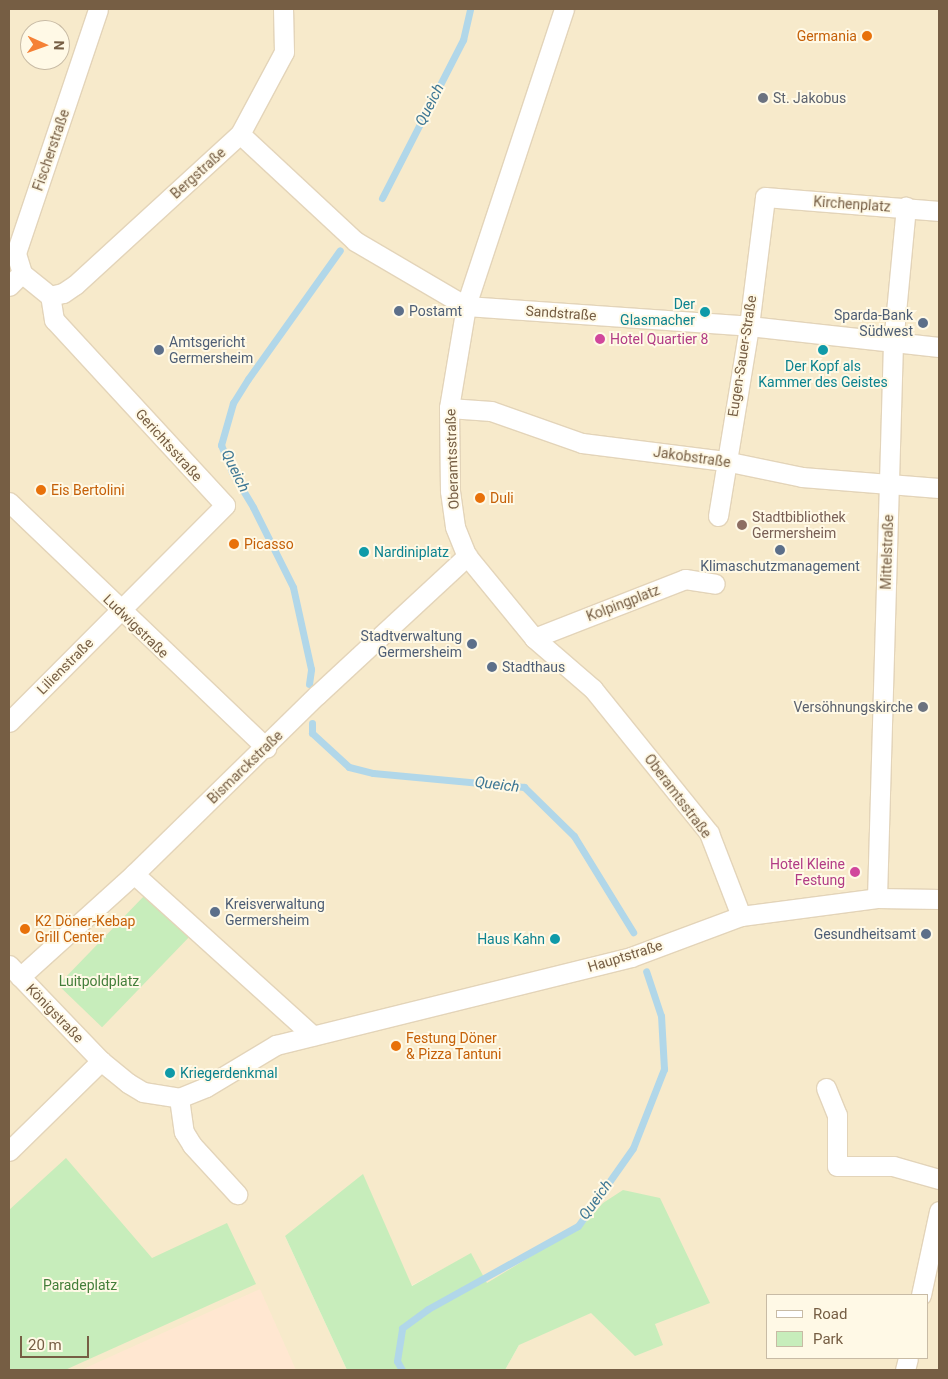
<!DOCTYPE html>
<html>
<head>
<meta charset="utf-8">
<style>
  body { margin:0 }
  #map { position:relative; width:948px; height:1379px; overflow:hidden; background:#fef7de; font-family:Roboto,sans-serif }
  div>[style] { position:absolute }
  .residential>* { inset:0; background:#f7eacb }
  .commercial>* { inset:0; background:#ffe7d1 }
  .green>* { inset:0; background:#c7edbb; transform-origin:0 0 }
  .stream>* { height:7px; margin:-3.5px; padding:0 3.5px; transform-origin:3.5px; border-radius:3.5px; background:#b1d7e9 }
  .roads { filter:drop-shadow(1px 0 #e3d4b9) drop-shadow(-1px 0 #e3d4b9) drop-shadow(0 1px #e3d4b9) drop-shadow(0 -1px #e3d4b9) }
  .minor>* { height:19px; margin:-9.5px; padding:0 9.5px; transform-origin:9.5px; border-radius:9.5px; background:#fff }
  .dots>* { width:14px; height:14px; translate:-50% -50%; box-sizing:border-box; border:2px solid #fff9e6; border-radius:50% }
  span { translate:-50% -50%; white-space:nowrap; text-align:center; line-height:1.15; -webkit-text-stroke:4px #fff9e6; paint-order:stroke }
  .food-label { font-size:14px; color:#c56008 }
  .right { translate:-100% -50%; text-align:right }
  .left { translate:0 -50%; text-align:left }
  .worship-label { font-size:14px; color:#5b616d }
  .street-label { font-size:14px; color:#765e44 }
  .culture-label { font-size:14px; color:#0d838f }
  .service-label { font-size:14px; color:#4e5e75 }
  .hotel-label { font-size:14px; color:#b23c85 }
  .education-label { font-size:14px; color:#785e54 }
  .park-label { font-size:14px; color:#437e3a }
  .water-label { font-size:15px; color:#3e7794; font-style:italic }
  .frame { position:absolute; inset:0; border:10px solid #765e44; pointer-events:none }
  .legend { position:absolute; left:766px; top:1294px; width:162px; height:65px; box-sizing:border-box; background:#fff9e6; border:1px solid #c8bba5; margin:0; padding:6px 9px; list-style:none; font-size:15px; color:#765e44 }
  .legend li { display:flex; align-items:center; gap:10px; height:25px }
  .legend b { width:25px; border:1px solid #c8bba5 }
  .north { position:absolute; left:20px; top:20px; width:50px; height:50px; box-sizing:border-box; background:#fff9e6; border:1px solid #c8bba5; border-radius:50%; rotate:92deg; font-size:14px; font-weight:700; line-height:20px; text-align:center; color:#765e44 }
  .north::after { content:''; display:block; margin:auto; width:18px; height:22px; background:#f58136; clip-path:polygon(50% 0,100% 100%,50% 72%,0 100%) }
  .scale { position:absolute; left:20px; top:1336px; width:69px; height:22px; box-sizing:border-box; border:2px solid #765e44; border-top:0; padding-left:6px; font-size:15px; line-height:18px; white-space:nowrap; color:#765e44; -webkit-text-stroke:4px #fff9e6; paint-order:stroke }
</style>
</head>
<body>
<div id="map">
  <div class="residential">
    <div style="clip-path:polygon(evenodd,9px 9px,939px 9px,939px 1370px,505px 1370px,519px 1345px,471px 1254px,411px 1286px,285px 1236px,347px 1370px,9px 1370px,9px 9px,30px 30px,60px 30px,60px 60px,30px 60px,30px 30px,9px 9px,767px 1295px,927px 1295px,927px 1358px,767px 1358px,767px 1295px)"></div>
  </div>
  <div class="commercial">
    <div style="clip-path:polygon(260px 1289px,296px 1370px,81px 1370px)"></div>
  </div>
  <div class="green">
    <div style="left:145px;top:895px;width:61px;height:125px;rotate:44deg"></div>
    <div style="clip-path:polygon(66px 1158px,152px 1258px,227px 1223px,256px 1284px,65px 1370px,9px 1370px,9px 1210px)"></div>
    <div style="clip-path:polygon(363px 1174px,412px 1286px,471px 1253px,487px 1283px,584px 1224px,603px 1203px,623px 1190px,660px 1198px,710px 1303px,655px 1324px,663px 1345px,635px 1356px,591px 1313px,519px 1345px,505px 1370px,347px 1370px,285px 1236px)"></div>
  </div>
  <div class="stream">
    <div style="left:382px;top:198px;width:178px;rotate:-62.9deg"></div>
    <div style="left:463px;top:40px;width:32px;rotate:-77deg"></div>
    <div style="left:309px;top:684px;width:15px;rotate:-82deg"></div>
    <div style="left:311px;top:669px;width:84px;rotate:-102.4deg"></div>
    <div style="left:293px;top:587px;width:89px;rotate:-116.6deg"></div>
    <div style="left:253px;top:507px;width:41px;rotate:-121deg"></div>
    <div style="left:232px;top:472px;width:29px;rotate:-112deg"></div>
    <div style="left:221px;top:445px;width:44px;rotate:-74.1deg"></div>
    <div style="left:233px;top:403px;width:28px;rotate:-58deg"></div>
    <div style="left:248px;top:379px;width:158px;rotate:-54.5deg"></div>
    <div style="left:312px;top:723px;width:10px;rotate:90deg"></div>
    <div style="left:312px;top:733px;width:50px;rotate:42.6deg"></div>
    <div style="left:349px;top:767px;width:25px;rotate:14deg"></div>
    <div style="left:373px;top:773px;width:152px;rotate:5.3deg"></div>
    <div style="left:524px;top:787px;width:70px;rotate:44.4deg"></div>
    <div style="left:574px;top:836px;width:113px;rotate:58.4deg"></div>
    <div style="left:402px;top:1370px;width:10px;rotate:-119deg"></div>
    <div style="left:397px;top:1361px;width:33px;rotate:-81deg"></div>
    <div style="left:402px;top:1328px;width:32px;rotate:-36deg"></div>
    <div style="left:428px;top:1309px;width:171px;rotate:-29deg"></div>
    <div style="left:578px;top:1226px;width:95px;rotate:-54.8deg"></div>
    <div style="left:633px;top:1148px;width:85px;rotate:-68.6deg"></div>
    <div style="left:664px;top:1069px;width:53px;rotate:-93.2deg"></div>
    <div style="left:661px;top:1016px;width:47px;rotate:-108.4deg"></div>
  </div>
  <div class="roads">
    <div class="minor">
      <div style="left:564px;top:9px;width:313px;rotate:108.3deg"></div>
      <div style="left:466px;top:306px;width:103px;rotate:99.5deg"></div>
      <div style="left:449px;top:408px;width:83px;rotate:89.3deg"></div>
      <div style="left:450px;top:491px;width:36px;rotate:82deg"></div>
      <div style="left:455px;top:527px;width:31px;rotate:68deg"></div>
      <div style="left:467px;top:556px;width:106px;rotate:50.7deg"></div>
      <div style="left:534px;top:638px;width:78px;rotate:40.8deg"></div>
      <div style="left:593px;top:689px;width:185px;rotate:51.1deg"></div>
      <div style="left:709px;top:833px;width:89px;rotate:68.9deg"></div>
      <div style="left:240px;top:134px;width:157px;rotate:42.9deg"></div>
      <div style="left:355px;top:241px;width:129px;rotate:30.4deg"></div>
      <div style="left:466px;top:306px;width:284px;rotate:4deg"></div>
      <div style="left:749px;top:326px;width:191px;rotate:6.3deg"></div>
      <div style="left:9px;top:286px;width:18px;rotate:-45deg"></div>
      <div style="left:50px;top:296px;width:13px;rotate:-13deg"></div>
      <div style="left:63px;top:293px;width:14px;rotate:-34deg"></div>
      <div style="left:75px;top:285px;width:224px;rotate:-42.5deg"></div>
      <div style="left:240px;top:134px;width:93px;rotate:-61.8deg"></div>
      <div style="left:284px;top:52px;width:43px;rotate:-91.3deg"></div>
      <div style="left:50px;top:296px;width:36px;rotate:-141deg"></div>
      <div style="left:22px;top:273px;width:21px;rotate:-107deg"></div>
      <div style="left:16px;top:253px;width:257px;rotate:-71.4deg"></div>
      <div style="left:449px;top:408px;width:42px;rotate:4.1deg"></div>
      <div style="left:491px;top:411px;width:96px;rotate:19.4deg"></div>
      <div style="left:582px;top:443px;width:144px;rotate:7.2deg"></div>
      <div style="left:725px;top:461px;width:79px;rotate:11.7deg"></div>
      <div style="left:802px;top:477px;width:137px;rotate:4.6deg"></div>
      <div style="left:9px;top:502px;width:356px;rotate:43.7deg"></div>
      <div style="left:718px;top:516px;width:193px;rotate:-80.7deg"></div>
      <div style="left:749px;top:326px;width:130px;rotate:-82.9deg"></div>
      <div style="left:765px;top:197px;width:175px;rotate:4.6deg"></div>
      <div style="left:534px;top:638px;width:162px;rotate:-21.3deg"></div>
      <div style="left:685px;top:579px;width:30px;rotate:9deg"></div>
      <div style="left:9px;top:722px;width:306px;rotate:-45.1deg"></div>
      <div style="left:225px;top:505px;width:252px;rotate:-132.7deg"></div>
      <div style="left:54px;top:320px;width:24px;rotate:-99deg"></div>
      <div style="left:134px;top:874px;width:241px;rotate:42.1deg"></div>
      <div style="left:877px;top:898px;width:554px;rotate:-88.35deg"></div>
      <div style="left:893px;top:344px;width:138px;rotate:-84.6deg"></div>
      <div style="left:9px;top:965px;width:133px;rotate:46.2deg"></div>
      <div style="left:101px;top:1061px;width:35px;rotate:39deg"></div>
      <div style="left:128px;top:1083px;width:17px;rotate:31deg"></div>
      <div style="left:143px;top:1092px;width:36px;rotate:9deg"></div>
      <div style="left:179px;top:1098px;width:29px;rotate:-22deg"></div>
      <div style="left:206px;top:1087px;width:82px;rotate:-31deg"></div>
      <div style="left:276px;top:1045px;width:366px;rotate:-13.9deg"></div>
      <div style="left:631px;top:957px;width:117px;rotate:-20.4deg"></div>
      <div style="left:741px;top:916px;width:137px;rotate:-7.5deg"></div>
      <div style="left:877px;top:898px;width:62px;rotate:0.9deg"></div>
      <div style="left:20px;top:977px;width:154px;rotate:-42.1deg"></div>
      <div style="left:134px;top:874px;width:256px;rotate:-44.4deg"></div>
      <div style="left:317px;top:695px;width:205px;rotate:-42.8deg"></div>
      <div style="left:826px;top:1088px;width:29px;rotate:68deg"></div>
      <div style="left:837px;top:1115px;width:51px;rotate:90deg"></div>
      <div style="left:837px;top:1166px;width:56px"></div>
      <div style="left:893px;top:1166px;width:48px;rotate:15.8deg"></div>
      <div style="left:179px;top:1098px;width:34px;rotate:82deg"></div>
      <div style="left:184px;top:1132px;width:15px;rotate:58deg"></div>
      <div style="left:192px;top:1145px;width:67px;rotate:47.4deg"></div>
      <div style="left:9px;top:1151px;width:129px;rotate:-44.4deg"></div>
      <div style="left:921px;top:1295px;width:86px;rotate:-77.9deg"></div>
      <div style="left:905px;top:1370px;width:12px;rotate:-76deg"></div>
    </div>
  </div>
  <div class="dots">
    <div style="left:867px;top:36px;background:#e8710a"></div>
    <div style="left:763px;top:98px;background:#6b7280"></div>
    <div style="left:399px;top:311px;background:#5c6f8a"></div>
    <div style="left:705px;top:312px;background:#0f9aa8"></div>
    <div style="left:923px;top:323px;background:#5c6f8a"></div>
    <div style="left:600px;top:339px;background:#d1479c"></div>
    <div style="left:159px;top:350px;background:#5c6f8a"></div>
    <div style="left:823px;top:350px;background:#0f9aa8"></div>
    <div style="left:41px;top:490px;background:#e8710a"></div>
    <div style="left:480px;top:498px;background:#e8710a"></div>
    <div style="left:742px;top:525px;background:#8d6e63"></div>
    <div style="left:234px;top:544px;background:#e8710a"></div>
    <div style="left:780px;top:550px;background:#5c6f8a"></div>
    <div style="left:364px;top:552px;background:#0f9aa8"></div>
    <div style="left:472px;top:644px;background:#5c6f8a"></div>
    <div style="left:492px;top:667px;background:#5c6f8a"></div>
    <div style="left:923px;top:707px;background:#6b7280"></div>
    <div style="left:855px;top:872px;background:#d1479c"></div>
    <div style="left:215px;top:912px;background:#5c6f8a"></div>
    <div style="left:25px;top:929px;background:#e8710a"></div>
    <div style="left:926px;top:934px;background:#5c6f8a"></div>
    <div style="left:555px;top:939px;background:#0f9aa8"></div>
    <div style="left:396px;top:1046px;background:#e8710a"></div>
    <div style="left:170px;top:1073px;background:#0f9aa8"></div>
  </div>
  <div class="food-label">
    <span class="right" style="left:857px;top:36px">Germania</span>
    <span class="left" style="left:51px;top:490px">Eis Bertolini</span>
    <span class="left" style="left:490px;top:498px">Duli</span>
    <span class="left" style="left:244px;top:544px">Picasso</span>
    <span class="left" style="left:35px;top:929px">K2 Döner-Kebap<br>Grill Center</span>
    <span class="left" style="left:406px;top:1046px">Festung Döner<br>&amp; Pizza Tantuni</span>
  </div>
  <div class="worship-label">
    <span class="left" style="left:773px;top:98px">St. Jakobus</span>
    <span class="right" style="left:913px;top:707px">Versöhnungskirche</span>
  </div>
  <div class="street-label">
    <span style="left:51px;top:150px;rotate:-71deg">Fischerstraße</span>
    <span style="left:198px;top:173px;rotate:-42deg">Bergstraße</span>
    <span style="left:852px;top:204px;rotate:4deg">Kirchenplatz</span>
    <span style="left:561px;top:313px;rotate:4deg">Sandstraße</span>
    <span style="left:742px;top:356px;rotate:-81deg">Eugen-Sauer-Straße</span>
    <span style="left:169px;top:445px;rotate:48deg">Gerichtsstraße</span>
    <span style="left:692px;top:457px;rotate:8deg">Jakobstraße</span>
    <span style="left:452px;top:459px;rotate:-92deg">Oberamtsstraße</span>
    <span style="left:887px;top:552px;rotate:-88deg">Mittelstraße</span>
    <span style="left:623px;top:603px;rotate:-21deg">Kolpingplatz</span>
    <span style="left:136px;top:626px;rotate:44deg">Ludwigstraße</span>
    <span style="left:65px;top:666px;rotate:-45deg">Lilienstraße</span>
    <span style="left:245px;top:767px;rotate:-44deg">Bismarckstraße</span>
    <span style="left:678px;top:796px;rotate:53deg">Oberamtsstraße</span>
    <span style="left:625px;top:956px;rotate:-17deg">Hauptstraße</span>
    <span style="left:55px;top:1013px;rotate:46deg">Königstraße</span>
  </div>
  <div class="culture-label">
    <span class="right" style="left:695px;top:312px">Der<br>Glasmacher</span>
    <span style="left:823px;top:374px">Der Kopf als<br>Kammer des Geistes</span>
    <span class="left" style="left:374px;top:552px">Nardiniplatz</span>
    <span class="right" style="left:545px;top:939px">Haus Kahn</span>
    <span class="left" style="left:180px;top:1073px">Kriegerdenkmal</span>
  </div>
  <div class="service-label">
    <span class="left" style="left:409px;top:311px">Postamt</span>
    <span class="right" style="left:913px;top:323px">Sparda-Bank<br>Südwest</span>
    <span class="left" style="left:169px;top:350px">Amtsgericht<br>Germersheim</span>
    <span style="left:780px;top:566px">Klimaschutzmanagement</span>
    <span class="right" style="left:462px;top:644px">Stadtverwaltung<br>Germersheim</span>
    <span class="left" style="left:502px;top:667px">Stadthaus</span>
    <span class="left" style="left:225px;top:912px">Kreisverwaltung<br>Germersheim</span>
    <span class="right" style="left:916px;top:934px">Gesundheitsamt</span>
  </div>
  <div class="hotel-label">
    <span class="left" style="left:610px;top:339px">Hotel Quartier 8</span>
    <span class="right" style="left:845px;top:872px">Hotel Kleine<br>Festung</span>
  </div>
  <div class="education-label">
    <span class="left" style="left:752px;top:525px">Stadtbibliothek<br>Germersheim</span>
  </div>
  <div class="park-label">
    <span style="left:99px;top:981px">Luitpoldplatz</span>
    <span style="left:80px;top:1285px">Paradeplatz</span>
  </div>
  <div class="water-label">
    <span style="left:430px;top:105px;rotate:-63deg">Queich</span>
    <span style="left:235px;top:471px;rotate:64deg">Queich</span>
    <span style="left:497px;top:785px;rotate:7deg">Queich</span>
    <span style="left:596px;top:1200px;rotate:-54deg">Queich</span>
  </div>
  <div class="frame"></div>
  <ul class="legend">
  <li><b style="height:6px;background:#fff"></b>Road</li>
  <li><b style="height:14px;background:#c7edbb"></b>Park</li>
  </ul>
  <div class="north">N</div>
  <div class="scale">20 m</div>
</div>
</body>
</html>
